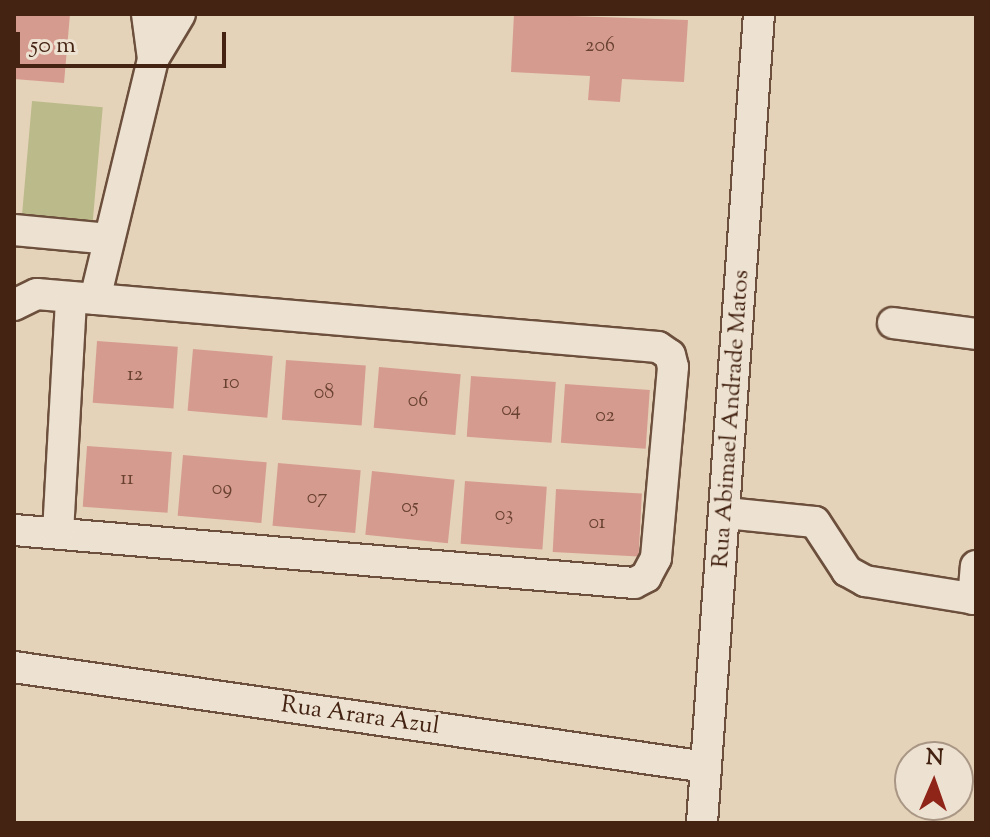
<!DOCTYPE html>
<html>
<head>
<meta charset="utf-8">
<style>
  body { margin:0 }
  #map { position:relative; width:990px; height:837px; overflow:hidden; background:#e4d3b8; font-family:"Sorts Mill Goudy",serif }
  div>[style] { position:absolute }
  .green>* { inset:0; background:#bbba8a; transform-origin:0 0 }
  .building>* { inset:0; background:#d69b8f; transform-origin:0 0 }
  .roads { filter:drop-shadow(2px 0 #6c4f3c) drop-shadow(-2px 0 #6c4f3c) drop-shadow(0 2px #6c4f3c) drop-shadow(0 -2px #6c4f3c) }
  .street>* { height:30px; margin:-15px; padding:0 15px; transform-origin:15px; border-radius:15px; background:#ede2d1 }
  span { translate:-50% -50%; white-space:nowrap; text-align:center; line-height:1.15; -webkit-text-stroke:6px #ede2d1; paint-order:stroke }
  .number-label { font-size:20px; color:#684131 }
  .number-label span { -webkit-text-stroke-width:0 }
  .street-label { font-size:24px; color:#442312 }
  .frame { position:absolute; inset:0; border:16px solid #442312; pointer-events:none }
  .north { position:absolute; left:894px; top:741px; width:80px; height:80px; box-sizing:border-box; background:#ede2d1; border:2px solid #a99685; border-radius:50%; rotate:2deg; font-size:22px; font-weight:700; line-height:32px; text-align:center; color:#442312 }
  .north::after { content:''; display:block; margin:auto; width:28px; height:36px; background:#8f2418; clip-path:polygon(50% 0,100% 100%,50% 72%,0 100%) }
  .scale { position:absolute; left:16px; top:32px; width:210px; height:36px; box-sizing:border-box; border:4px solid #442312; border-top:0; padding-left:10px; font-size:24px; line-height:28px; white-space:nowrap; color:#442312; -webkit-text-stroke:6px #ede2d1; paint-order:stroke }
</style>
</head>
<body>
<div id="map">
  <div class="green">
    <div style="left:32px;top:101px;width:71px;height:117px;rotate:5deg"></div>
  </div>
  <div class="building">
    <div style="clip-path:polygon(14px 14px,70px 14px,64px 83px,14px 79px)"></div>
    <div style="clip-path:polygon(514px 14px,688px 20px,684px 82px,622px 79px,620px 102px,588px 100px,590px 76px,511px 72px)"></div>
    <div style="left:97px;top:341px;width:81px;height:62px;rotate:4deg"></div>
    <div style="left:193px;top:349px;width:80px;height:62px;rotate:5deg"></div>
    <div style="left:286px;top:360px;width:80px;height:60px;rotate:4deg"></div>
    <div style="left:379px;top:367px;width:82px;height:61px;rotate:5deg"></div>
    <div style="left:471px;top:376px;width:85px;height:61px;rotate:4deg"></div>
    <div style="left:565px;top:384px;width:85px;height:59px;rotate:4deg"></div>
    <div style="left:87px;top:446px;width:85px;height:61px;rotate:4deg"></div>
    <div style="left:183px;top:455px;width:84px;height:61px;rotate:5deg"></div>
    <div style="left:278px;top:463px;width:83px;height:63px;rotate:5deg"></div>
    <div style="left:372px;top:471px;width:83px;height:64px;rotate:6deg"></div>
    <div style="left:465px;top:481px;width:82px;height:63px;rotate:4deg"></div>
    <div style="left:556px;top:489px;width:86px;height:63px;rotate:3deg"></div>
  </div>
  <div class="roads">
    <div class="street">
      <div style="left:147px;top:14px;width:45px;rotate:82.4deg"></div>
      <div style="left:14px;top:230px;width:95px;rotate:5.4deg"></div>
      <div style="left:95px;top:299px;width:247px;rotate:-76.4deg"></div>
      <div style="left:153px;top:59px;width:52px;rotate:-59deg"></div>
      <div style="left:14px;top:305px;width:25px;rotate:-26deg"></div>
      <div style="left:37px;top:294px;width:623px;rotate:4.88deg"></div>
      <div style="left:658px;top:347px;width:14px;rotate:34deg"></div>
      <div style="left:670px;top:355px;width:12px;rotate:76deg"></div>
      <div style="left:673px;top:367px;width:192px;rotate:95.1deg"></div>
      <div style="left:656px;top:558px;width:21px;rotate:118deg"></div>
      <div style="left:646px;top:577px;width:13px;rotate:153deg"></div>
      <div style="left:634px;top:583px;width:622px;rotate:-175.11deg"></div>
      <div style="left:893px;top:323px;width:84px;rotate:7.5deg"></div>
      <div style="left:726px;top:513px;width:89px;rotate:5.8deg"></div>
      <div style="left:815px;top:522px;width:59px;rotate:56.9deg"></div>
      <div style="left:847px;top:571px;width:21px;rotate:29deg"></div>
      <div style="left:865px;top:581px;width:112px;rotate:9.2deg"></div>
      <div style="left:58px;top:533px;width:236px;rotate:-86.8deg"></div>
      <div style="left:973px;top:599px;width:33px;rotate:-85deg"></div>
      <div style="left:14px;top:667px;width:699px;rotate:8.22deg"></div>
      <div style="left:702px;top:823px;width:811px;rotate:-85.97deg"></div>
    </div>
  </div>
  <div class="number-label">
    <span style="left:600px;top:46px">206</span>
    <span style="left:135px;top:375px">12</span>
    <span style="left:231px;top:383px">10</span>
    <span style="left:324px;top:393px">08</span>
    <span style="left:418px;top:401px">06</span>
    <span style="left:511px;top:410px">04</span>
    <span style="left:605px;top:416px">02</span>
    <span style="left:127px;top:479px">11</span>
    <span style="left:222px;top:489px">09</span>
    <span style="left:317px;top:498px">07</span>
    <span style="left:410px;top:507px">05</span>
    <span style="left:504px;top:515px">03</span>
    <span style="left:597px;top:523px">01</span>
  </div>
  <div class="street-label">
    <span style="left:732px;top:419px;rotate:-86deg">Rua Abimael Andrade Matos</span>
    <span style="left:360px;top:717px;rotate:8deg">Rua Arara Azul</span>
  </div>
  <div class="frame"></div>
  <div class="north">N</div>
  <div class="scale">50 m</div>
</div>
</body>
</html>
